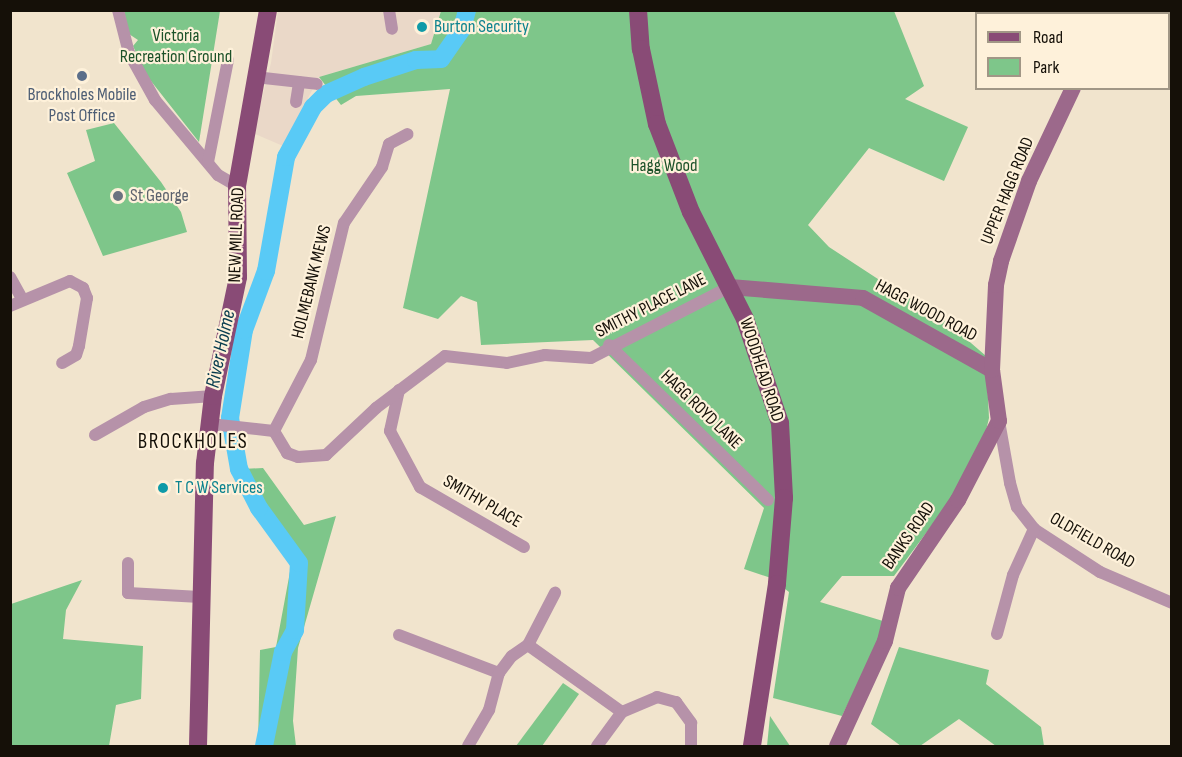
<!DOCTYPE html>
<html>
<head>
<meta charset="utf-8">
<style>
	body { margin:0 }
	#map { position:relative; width:1182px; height:757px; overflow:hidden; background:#f1e4cd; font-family:"Sofia Sans Condensed",sans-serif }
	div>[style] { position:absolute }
	.commercial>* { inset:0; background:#ead8c8 }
	.green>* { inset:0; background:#7ec68a }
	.river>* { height:18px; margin:-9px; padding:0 9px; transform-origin:9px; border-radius:9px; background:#59caf6 }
	.street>* { height:12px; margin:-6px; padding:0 6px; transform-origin:6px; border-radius:6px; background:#b692a9 }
	.secondary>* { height:16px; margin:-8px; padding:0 8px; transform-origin:8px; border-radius:8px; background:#9c698b }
	.primary>* { height:18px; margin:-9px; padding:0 9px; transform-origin:9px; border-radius:9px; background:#894b76 }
	.dots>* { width:16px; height:16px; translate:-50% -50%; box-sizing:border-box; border:3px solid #fef1da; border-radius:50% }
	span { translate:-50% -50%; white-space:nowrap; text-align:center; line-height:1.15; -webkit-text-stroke:4.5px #fef1da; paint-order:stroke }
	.culture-label { font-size:18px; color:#0d838f }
	.left { translate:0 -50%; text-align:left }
	.park-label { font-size:18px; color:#1c5229 }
	.service-label { font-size:18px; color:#4e5e75 }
	.street-label { font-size:18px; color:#151008 }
	.worship-label { font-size:18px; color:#5b616d }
	.water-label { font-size:20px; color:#083c4e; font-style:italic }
	.quarter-label { font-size:21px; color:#151008; letter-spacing:1.5px }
	.frame { position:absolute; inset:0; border:12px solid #151008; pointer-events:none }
	.legend { position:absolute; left:975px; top:12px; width:195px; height:78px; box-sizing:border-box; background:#fef1da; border:2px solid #a19786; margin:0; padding:8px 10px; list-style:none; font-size:18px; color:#151008 }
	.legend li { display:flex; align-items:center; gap:12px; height:30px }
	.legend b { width:30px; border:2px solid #a19786 }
</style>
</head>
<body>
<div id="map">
	<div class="commercial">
		<div style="clip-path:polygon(278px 11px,441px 11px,431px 44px,319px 77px,283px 146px,253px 133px,271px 63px)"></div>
	</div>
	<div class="green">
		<div style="clip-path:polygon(124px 11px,220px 11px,199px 142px,147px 76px,133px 46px,138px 40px,129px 34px)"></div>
		<div style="clip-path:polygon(441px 11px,894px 11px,924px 86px,905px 99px,968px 127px,944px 181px,869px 148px,808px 225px,829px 247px,907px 298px,919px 298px,986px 356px,989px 418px,982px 448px,953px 497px,894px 576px,842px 576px,820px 602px,883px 621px,879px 641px,842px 716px,773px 698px,789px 592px,771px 578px,744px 569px,764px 508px,593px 340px,481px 345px,477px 302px,461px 296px,438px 319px,403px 308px,450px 89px,356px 96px,341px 105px,319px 77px,431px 44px)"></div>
		<div style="clip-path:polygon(114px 123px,161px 182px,181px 212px,187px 232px,103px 256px,67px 173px,95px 161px,86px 130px)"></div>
		<div style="clip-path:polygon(263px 468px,304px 525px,336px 516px,298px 648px,293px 721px,296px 746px,258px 746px,260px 650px,276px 647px,292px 561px,242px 469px)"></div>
		<div style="clip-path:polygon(82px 580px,66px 610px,63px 639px,143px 646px,141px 699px,116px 705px,109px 746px,11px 746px,11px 604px)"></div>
		<div style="clip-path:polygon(899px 647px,989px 670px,986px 684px,1041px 727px,1044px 746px,996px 746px,959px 719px,920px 746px,901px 746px,871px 724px)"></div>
		<div style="clip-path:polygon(563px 683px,579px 694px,542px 746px,516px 746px)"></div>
		<div style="clip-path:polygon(770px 716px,790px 746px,767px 746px)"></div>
	</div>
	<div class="river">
		<div style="left:264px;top:746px;width:96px;rotate:-78.6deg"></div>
		<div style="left:283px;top:652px;width:25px;rotate:-61deg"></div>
		<div style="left:295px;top:630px;width:67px;rotate:-86.6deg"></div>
		<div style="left:299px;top:563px;width:68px;rotate:-126deg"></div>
		<div style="left:259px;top:508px;width:44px;rotate:-117.1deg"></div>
		<div style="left:239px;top:469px;width:52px;rotate:-100deg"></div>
		<div style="left:230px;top:418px;width:89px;rotate:-81deg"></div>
		<div style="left:244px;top:330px;width:63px;rotate:-69.6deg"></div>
		<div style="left:266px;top:271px;width:116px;rotate:-80deg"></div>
		<div style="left:286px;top:157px;width:57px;rotate:-61.6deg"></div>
		<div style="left:313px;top:107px;width:18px;rotate:-45deg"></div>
		<div style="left:326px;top:94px;width:42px;rotate:-24.1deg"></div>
		<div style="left:364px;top:77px;width:55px;rotate:-18.1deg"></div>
		<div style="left:416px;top:60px;width:25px;rotate:-2deg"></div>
		<div style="left:441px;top:59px;width:37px;rotate:-55deg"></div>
		<div style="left:462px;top:29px;width:20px;rotate:-75deg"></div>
	</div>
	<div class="street">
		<div style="left:118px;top:10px;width:44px;rotate:75.7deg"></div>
		<div style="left:129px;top:53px;width:54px;rotate:61deg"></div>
		<div style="left:155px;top:100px;width:98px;rotate:50deg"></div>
		<div style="left:218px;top:175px;width:22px;rotate:30deg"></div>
		<div style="left:389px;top:10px;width:19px;rotate:81deg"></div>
		<div style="left:255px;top:77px;width:62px;rotate:6.4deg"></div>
		<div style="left:296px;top:102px;width:20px;rotate:-81deg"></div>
		<div style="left:208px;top:162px;width:104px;rotate:-78.9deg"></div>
		<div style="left:10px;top:277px;width:26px;rotate:61deg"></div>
		<div style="left:10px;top:306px;width:65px;rotate:-22.6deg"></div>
		<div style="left:70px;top:281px;width:15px;rotate:28deg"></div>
		<div style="left:83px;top:288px;width:11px;rotate:68deg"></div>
		<div style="left:87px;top:298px;width:49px;rotate:99.5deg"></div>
		<div style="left:79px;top:346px;width:9px;rotate:108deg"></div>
		<div style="left:76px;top:355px;width:16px;rotate:150deg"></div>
		<div style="left:609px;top:345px;width:222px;rotate:44.3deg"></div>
		<div style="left:399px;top:390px;width:42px;rotate:102.4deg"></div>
		<div style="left:390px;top:431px;width:64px;rotate:61.8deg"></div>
		<div style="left:420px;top:487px;width:120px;rotate:30deg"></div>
		<div style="left:999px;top:421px;width:63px;rotate:79.9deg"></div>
		<div style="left:1010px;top:483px;width:25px;rotate:74deg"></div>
		<div style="left:1017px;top:507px;width:28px;rotate:52deg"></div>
		<div style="left:1034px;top:529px;width:79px;rotate:33.1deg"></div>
		<div style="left:1100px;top:572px;width:78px;rotate:23.3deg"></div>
		<div style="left:210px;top:424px;width:64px;rotate:6.2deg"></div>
		<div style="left:274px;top:431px;width:26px;rotate:59deg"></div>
		<div style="left:287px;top:453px;width:12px;rotate:20deg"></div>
		<div style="left:298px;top:457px;width:28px;rotate:-4deg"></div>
		<div style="left:326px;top:455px;width:69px;rotate:-43.2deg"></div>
		<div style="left:376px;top:408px;width:86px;rotate:-37deg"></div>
		<div style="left:445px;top:356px;width:62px;rotate:6.4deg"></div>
		<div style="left:507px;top:363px;width:39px;rotate:-12deg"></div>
		<div style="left:545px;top:355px;width:46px;rotate:3.7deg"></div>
		<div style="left:591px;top:358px;width:156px;rotate:-27.1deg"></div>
		<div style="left:274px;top:431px;width:80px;rotate:-62.5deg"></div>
		<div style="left:311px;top:360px;width:141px;rotate:-76.5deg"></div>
		<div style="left:344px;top:223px;width:68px;rotate:-55.8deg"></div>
		<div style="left:382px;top:167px;width:24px;rotate:-73deg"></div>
		<div style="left:389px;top:144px;width:21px;rotate:-28deg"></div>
		<div style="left:95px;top:435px;width:56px;rotate:-29.7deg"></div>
		<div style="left:144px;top:407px;width:28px;rotate:-17deg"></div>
		<div style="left:171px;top:399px;width:42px;rotate:-4.1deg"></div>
		<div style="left:128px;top:563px;width:30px;rotate:90deg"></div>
		<div style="left:128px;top:593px;width:72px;rotate:3.2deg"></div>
		<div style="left:997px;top:634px;width:61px;rotate:-74.8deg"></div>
		<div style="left:1013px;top:575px;width:51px;rotate:-65.5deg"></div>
		<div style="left:399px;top:635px;width:107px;rotate:20.8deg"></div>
		<div style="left:528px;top:645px;width:115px;rotate:35.5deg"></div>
		<div style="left:468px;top:746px;width:42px;rotate:-59.7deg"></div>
		<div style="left:489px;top:710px;width:38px;rotate:-75deg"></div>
		<div style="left:499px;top:673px;width:21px;rotate:-53deg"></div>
		<div style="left:512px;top:656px;width:19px;rotate:-35deg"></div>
		<div style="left:528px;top:645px;width:59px;rotate:-62.6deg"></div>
		<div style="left:597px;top:746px;width:42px;rotate:-53.7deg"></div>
		<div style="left:622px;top:712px;width:38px;rotate:-23deg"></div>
		<div style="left:657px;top:697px;width:20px;rotate:15deg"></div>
		<div style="left:676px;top:702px;width:26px;rotate:54deg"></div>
		<div style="left:691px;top:723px;width:23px;rotate:90deg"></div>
	</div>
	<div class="secondary">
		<div style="left:1070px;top:10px;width:4px;rotate:76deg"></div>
		<div style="left:730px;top:287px;width:133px;rotate:4.7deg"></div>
		<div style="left:863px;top:298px;width:148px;rotate:29.2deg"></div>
		<div style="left:837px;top:746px;width:115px;rotate:-65.4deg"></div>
		<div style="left:885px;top:641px;width:55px;rotate:-76.2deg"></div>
		<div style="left:898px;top:588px;width:107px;rotate:-55.7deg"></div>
		<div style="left:958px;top:500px;width:89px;rotate:-62.6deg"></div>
		<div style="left:999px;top:421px;width:51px;rotate:-97.8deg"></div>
		<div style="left:992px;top:370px;width:85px;rotate:-87.3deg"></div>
		<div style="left:996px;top:285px;width:25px;rotate:-78deg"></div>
		<div style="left:1001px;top:261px;width:85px;rotate:-70.7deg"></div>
		<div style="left:1029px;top:181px;width:103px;rotate:-64.7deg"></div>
	</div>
	<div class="primary">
		<div style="left:638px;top:10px;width:39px;rotate:86deg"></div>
		<div style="left:641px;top:49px;width:77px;rotate:78deg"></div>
		<div style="left:657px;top:124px;width:94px;rotate:68.9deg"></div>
		<div style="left:691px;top:212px;width:120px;rotate:63.2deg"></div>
		<div style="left:745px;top:319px;width:110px;rotate:71.4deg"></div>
		<div style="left:780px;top:423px;width:75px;rotate:86.9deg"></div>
		<div style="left:784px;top:498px;width:86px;rotate:94.7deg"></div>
		<div style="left:777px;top:584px;width:164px;rotate:98.8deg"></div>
		<div style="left:198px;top:746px;width:283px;rotate:-88.6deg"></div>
		<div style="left:205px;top:463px;width:67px;rotate:-83.2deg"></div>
		<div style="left:213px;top:396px;width:122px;rotate:-78.1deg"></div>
		<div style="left:238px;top:277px;width:91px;rotate:-90.6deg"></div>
		<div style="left:237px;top:186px;width:179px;rotate:-80deg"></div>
	</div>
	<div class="dots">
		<div style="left:422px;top:27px;background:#0f9aa8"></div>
		<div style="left:82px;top:76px;background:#5c6f8a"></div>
		<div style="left:118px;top:196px;background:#6b7280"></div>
		<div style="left:163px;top:488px;background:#0f9aa8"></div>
	</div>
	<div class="culture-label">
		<span class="left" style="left:434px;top:27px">Burton Security</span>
		<span class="left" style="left:175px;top:488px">T C W Services</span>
	</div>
	<div class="park-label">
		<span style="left:176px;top:47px">Victoria<br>Recreation Ground</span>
		<span style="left:664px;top:166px">Hagg Wood</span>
	</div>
	<div class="service-label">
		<span style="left:82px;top:106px">Brockholes Mobile<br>Post Office</span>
	</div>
	<div class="street-label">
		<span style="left:1008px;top:191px;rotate:-68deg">UPPER HAGG ROAD</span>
		<span style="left:237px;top:235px;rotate:-88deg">NEW MILL ROAD</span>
		<span style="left:312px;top:282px;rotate:-76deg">HOLMEBANK MEWS</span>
		<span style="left:651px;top:306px;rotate:-27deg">SMITHY PLACE LANE</span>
		<span style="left:926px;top:311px;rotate:28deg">HAGG WOOD ROAD</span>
		<span style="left:761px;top:370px;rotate:72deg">WOODHEAD ROAD</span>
		<span style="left:701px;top:410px;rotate:44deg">HAGG ROYD LANE</span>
		<span style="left:482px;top:502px;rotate:30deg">SMITHY PLACE</span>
		<span style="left:909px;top:536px;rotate:-55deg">BANKS ROAD</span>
		<span style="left:1092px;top:541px;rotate:30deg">OLDFIELD ROAD</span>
	</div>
	<div class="worship-label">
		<span class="left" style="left:130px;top:196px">St George</span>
	</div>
	<div class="water-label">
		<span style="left:221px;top:349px;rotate:-78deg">River Holme</span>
	</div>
	<div class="quarter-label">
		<span style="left:193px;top:442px">BROCKHOLES</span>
	</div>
	<div class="frame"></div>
	<ul class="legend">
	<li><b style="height:8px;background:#894b76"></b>Road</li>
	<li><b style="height:16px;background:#7ec68a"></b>Park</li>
	</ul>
</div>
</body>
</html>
